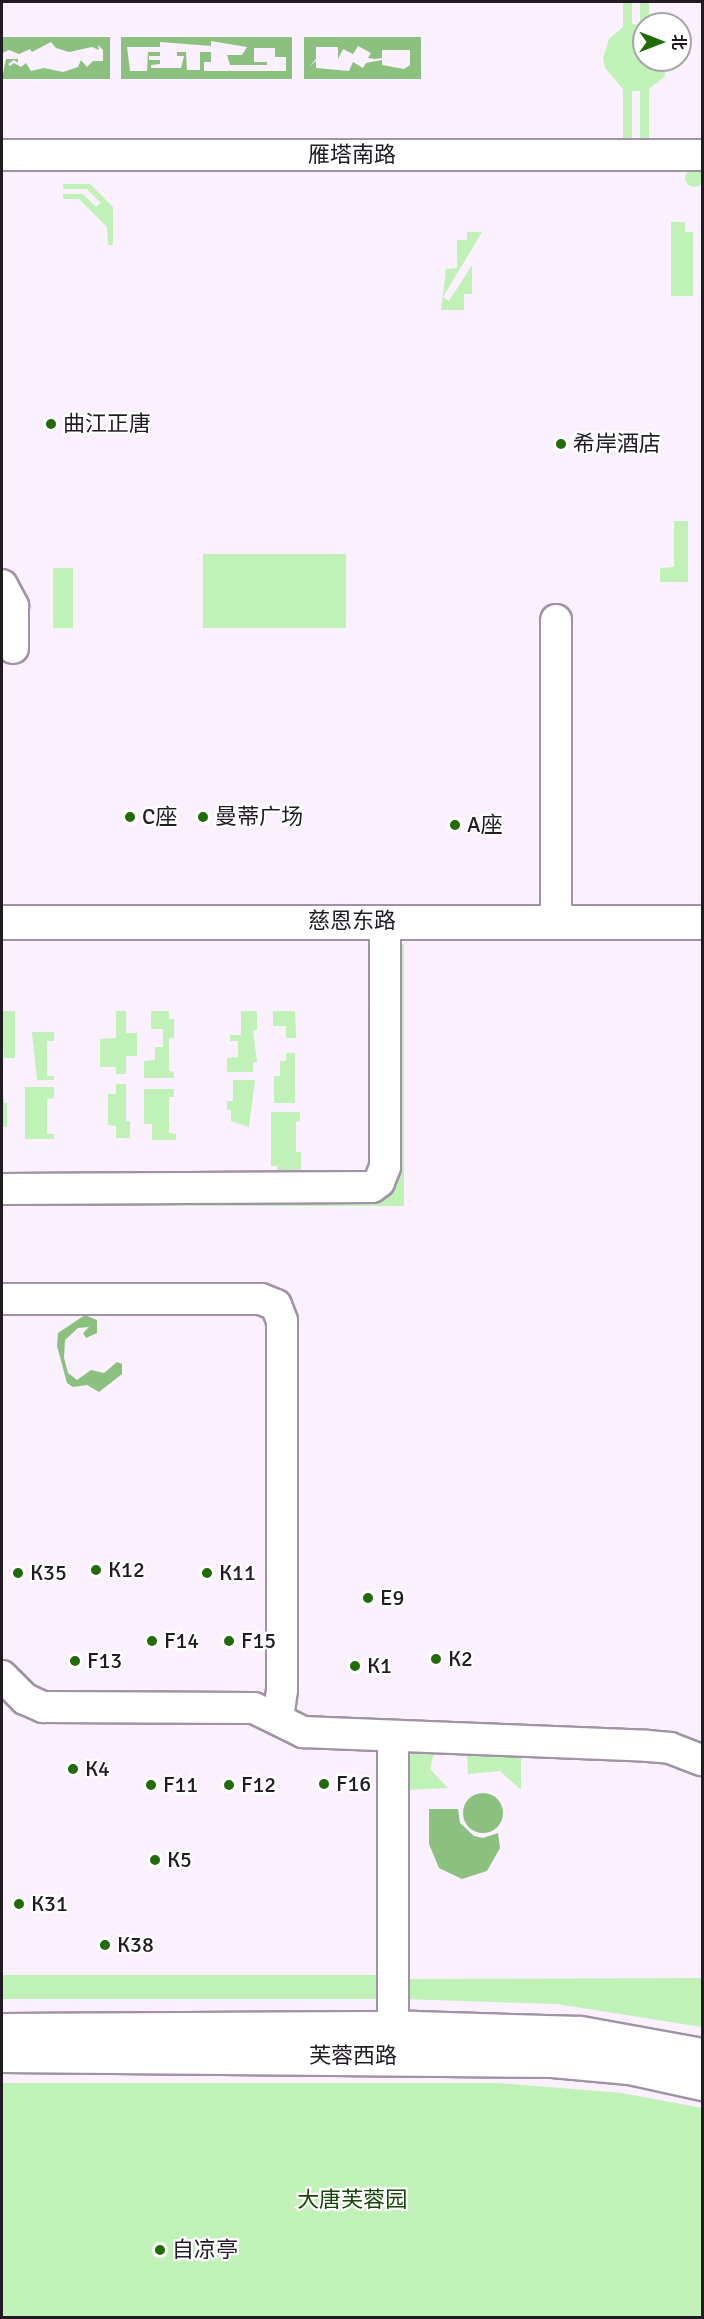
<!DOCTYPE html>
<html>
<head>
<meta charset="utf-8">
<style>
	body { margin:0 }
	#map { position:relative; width:704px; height:2319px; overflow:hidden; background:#faf0fe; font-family:Signika,"Noto Sans SC",sans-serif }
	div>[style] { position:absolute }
	.green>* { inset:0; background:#c0f1b6; transform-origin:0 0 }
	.round { border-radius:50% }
	.water>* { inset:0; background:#8bc07f }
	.roads { filter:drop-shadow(2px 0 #a292a8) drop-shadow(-2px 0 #a292a8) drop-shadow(0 2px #a292a8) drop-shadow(0 -2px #a292a8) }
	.street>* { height:30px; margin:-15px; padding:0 15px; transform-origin:15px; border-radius:15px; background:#fff }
	.secondary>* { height:33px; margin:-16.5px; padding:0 16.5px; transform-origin:16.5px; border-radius:16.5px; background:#fff }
	.dots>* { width:16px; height:16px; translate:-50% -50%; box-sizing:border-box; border:3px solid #fff; border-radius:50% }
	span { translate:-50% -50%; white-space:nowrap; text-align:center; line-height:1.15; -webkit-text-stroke:4.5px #fff; paint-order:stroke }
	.street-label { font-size:22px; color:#211b24 }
	.poi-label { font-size:22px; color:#211b24 }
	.left { translate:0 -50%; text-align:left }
	.park-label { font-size:22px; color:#154806 }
	.frame { position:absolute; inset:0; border:3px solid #211b24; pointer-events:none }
	.north { position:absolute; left:632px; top:12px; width:60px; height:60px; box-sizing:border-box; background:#fff; border:2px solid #a6a4a7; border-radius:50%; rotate:90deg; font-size:16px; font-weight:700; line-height:24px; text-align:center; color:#211b24 }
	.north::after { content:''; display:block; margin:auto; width:21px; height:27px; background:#216b08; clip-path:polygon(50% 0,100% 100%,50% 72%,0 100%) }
</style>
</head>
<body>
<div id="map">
	<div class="green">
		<div style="clip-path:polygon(623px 2px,632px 2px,632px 24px,640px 25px,640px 2px,649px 2px,649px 24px,644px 24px,644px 60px,669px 60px,664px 77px,649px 89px,649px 139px,640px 139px,640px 91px,632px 91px,632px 139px,623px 139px,623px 89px,605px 68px,603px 58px,609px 39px,623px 27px)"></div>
		<div class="round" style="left:685px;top:169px;width:18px;height:18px"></div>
		<div style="clip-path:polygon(63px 184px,90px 184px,113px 207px,113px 245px,108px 245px,107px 227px,79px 199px,63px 199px,63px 194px,83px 194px,96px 207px,101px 203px,87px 189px,63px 189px)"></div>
		<div style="clip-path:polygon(671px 222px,685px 222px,685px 232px,693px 232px,693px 296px,671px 296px)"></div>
		<div style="clip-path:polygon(467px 232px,482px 232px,443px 297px,449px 301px,472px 265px,472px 294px,464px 294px,464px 310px,441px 310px,446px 269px,457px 268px,457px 240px,467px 240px)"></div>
		<div style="clip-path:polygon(674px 521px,688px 521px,688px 582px,660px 582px,660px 568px,674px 567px)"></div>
		<div style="left:203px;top:554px;width:143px;height:74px"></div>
		<div style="left:53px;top:568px;width:20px;height:60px"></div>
		<div style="clip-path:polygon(396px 944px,404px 944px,404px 1206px,2px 1206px,2px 1199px,376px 1197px)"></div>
		<div style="clip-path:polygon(2px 1011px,15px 1011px,15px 1058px,4px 1058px,4px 1068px)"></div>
		<div style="clip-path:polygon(116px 1011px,126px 1011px,126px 1033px,137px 1033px,137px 1056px,126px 1056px,126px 1074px,116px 1074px,116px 1067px,100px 1067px,100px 1039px,116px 1038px)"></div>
		<div style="clip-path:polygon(151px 1011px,169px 1011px,169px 1019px,174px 1019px,174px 1038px,169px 1038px,169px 1071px,174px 1072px,174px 1078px,144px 1078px,144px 1061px,155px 1060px,155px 1047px,163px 1047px,163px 1029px,151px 1029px)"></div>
		<div style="clip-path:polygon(241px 1011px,257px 1011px,257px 1030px,253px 1030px,257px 1062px,253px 1062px,253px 1072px,227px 1072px,227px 1058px,238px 1057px,238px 1041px,230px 1041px,230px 1035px,241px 1035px)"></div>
		<div style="clip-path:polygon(273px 1011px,295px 1011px,296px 1038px,286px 1038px,286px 1026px,273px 1026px)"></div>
		<div style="clip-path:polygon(32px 1032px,54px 1032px,54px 1041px,47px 1041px,47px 1076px,54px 1076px,54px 1080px,37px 1080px)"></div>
		<div style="clip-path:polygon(286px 1053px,295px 1053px,295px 1103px,274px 1103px,274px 1076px,280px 1076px,280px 1061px,286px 1061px)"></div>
		<div style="clip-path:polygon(2px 1077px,4px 1103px,7px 1103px,7px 1127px,2px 1127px)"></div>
		<div style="clip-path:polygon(233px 1080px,255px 1080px,249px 1127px,231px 1121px,231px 1110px,227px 1110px,227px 1101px,233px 1101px)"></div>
		<div style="clip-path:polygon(116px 1084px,126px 1084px,126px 1121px,130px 1121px,130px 1138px,116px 1138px,116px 1126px,108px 1125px,108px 1094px,116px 1094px)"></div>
		<div style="clip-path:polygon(25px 1087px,54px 1087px,54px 1098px,47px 1099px,47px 1134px,54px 1134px,54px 1139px,25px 1139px)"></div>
		<div style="clip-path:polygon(144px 1089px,174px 1089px,174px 1097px,169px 1097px,169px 1133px,176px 1134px,176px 1140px,152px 1140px,152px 1124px,144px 1124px)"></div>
		<div style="clip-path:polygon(271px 1112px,300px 1112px,300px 1121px,296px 1122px,296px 1152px,301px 1152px,301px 1175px,277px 1175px,277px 1166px,271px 1166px)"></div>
		<div style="clip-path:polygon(413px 1752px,434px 1752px,430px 1769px,448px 1788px,407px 1790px,407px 1759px)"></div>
		<div style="clip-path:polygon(467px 1754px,521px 1756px,521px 1790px,500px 1771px,468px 1774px)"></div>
		<div style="left:2px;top:1975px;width:380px;height:24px"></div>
		<div style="clip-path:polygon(702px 1978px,702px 2027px,557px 2004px,403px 1999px,403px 1979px)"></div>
		<div style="clip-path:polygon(2px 2083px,498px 2083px,622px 2093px,702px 2108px,702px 2317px,2px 2317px)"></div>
	</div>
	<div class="water">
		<div style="clip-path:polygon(2px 37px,110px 37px,110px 79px,2px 79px,6px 59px,18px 59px,18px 63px,14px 60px,8px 64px,10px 66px,14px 63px,21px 67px,26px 63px,31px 71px,44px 68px,63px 72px,78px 67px,81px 60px,87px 67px,93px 61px,103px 61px,103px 50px,98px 45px,99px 50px,92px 47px,69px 52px,56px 48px,51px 42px,32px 52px,30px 49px,19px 54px,9px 50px,2px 53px)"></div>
		<div style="clip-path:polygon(evenodd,121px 37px,292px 37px,292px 79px,121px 79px,121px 37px,211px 41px,247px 47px,242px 55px,227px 55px,230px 65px,267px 65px,267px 62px,254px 62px,254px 48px,275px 48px,275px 57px,286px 57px,286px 71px,204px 71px,204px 62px,211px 62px,211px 52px,200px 52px,200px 70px,187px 70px,186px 52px,177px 52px,177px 56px,184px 56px,181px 68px,151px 68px,151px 65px,160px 64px,160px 60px,149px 60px,149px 56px,160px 56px,160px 52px,148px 52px,147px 71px,130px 71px,127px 47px,160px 47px,160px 42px,211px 46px,211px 41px)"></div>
		<div style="clip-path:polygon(evenodd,304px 37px,421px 37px,421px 79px,304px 79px,304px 37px,358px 46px,371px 53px,368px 58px,375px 59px,382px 58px,382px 50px,410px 50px,410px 65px,404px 69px,382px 65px,382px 60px,366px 63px,363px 68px,353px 62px,349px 71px,316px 68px,316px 61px,310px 66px,316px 59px,316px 47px,338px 47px,338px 59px,343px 49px,353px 54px,358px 46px)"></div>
		<div style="clip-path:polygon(85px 1315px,97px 1320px,97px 1333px,86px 1338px,83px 1333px,89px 1327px,78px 1328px,65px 1340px,64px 1358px,68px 1373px,77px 1380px,91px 1370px,104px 1373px,117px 1362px,122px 1364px,122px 1374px,99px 1392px,87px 1385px,73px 1387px,67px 1383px,57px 1346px,58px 1333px)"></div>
		<div class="round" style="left:463px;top:1793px;width:40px;height:40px"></div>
		<div style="clip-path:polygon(429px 1809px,458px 1809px,460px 1823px,474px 1836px,483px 1838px,498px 1833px,500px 1848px,487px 1871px,462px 1879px,439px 1868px,429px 1844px)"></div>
	</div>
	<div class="roads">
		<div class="street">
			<div style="left:2px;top:155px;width:700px"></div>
			<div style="left:2px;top:585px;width:24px;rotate:62deg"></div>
			<div style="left:13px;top:606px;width:42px;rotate:90deg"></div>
			<div style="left:556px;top:620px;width:302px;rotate:90deg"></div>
			<div style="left:385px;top:921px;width:79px;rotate:90deg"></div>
			<div style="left:2px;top:1189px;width:370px;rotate:-0.3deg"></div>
			<div style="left:372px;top:1187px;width:9px;rotate:-36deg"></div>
			<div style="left:379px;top:1182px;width:16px;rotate:-68deg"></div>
			<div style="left:385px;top:1167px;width:163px;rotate:-90deg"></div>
			<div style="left:2px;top:1299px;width:259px"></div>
			<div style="left:261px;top:1299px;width:16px;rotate:22deg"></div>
			<div style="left:276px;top:1305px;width:17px;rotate:69deg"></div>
			<div style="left:282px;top:1321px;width:369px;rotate:90deg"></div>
			<div style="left:282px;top:1690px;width:29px;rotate:98deg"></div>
			<div style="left:2px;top:1676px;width:33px;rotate:45deg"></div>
			<div style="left:25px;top:1699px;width:20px;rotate:24deg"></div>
			<div style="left:43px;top:1707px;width:211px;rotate:0.3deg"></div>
			<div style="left:254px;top:1708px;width:55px;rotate:26.1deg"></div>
			<div style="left:303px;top:1732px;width:345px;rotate:2.3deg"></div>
			<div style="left:648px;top:1746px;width:22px;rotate:5deg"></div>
			<div style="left:670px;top:1748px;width:34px;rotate:21deg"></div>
			<div style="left:393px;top:1736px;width:292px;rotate:90deg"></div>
		</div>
		<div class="secondary">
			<div style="left:2px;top:922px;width:700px"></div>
			<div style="left:2px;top:2030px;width:412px;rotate:-0.3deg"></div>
			<div style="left:414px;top:2028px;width:166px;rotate:1.7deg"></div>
			<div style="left:580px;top:2033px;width:124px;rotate:10.2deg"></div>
			<div style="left:2px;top:2055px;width:550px;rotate:0.52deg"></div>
			<div style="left:552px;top:2060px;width:77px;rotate:5.2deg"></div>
			<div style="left:629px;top:2067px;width:75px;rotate:12.4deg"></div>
		</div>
	</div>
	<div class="dots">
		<div style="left:51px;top:424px;background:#216b08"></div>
		<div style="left:561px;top:444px;background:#216b08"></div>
		<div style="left:130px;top:817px;background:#216b08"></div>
		<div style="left:203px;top:817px;background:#216b08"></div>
		<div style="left:455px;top:825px;background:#216b08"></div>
		<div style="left:96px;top:1570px;background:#216b08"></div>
		<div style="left:18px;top:1573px;background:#216b08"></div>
		<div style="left:207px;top:1573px;background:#216b08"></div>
		<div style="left:368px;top:1598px;background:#216b08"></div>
		<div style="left:152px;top:1641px;background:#216b08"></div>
		<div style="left:229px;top:1641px;background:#216b08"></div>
		<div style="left:436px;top:1659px;background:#216b08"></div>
		<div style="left:75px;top:1661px;background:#216b08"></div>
		<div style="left:355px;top:1666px;background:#216b08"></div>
		<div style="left:73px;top:1769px;background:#216b08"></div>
		<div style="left:324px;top:1784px;background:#216b08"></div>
		<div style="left:151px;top:1785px;background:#216b08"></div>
		<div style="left:229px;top:1785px;background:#216b08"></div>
		<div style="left:155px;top:1860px;background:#216b08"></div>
		<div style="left:19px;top:1904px;background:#216b08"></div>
		<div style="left:105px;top:1945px;background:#216b08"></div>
		<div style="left:160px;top:2250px;background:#216b08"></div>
	</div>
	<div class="street-label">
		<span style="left:352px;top:155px">雁塔南路</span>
		<span style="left:352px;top:921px">慈恩东路</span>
		<span style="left:353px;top:2056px">芙蓉西路</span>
	</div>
	<div class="poi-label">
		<span class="left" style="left:63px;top:424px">曲江正唐</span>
		<span class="left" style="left:573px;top:444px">希岸酒店</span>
		<span class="left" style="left:142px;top:817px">C座</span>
		<span class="left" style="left:215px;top:817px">曼蒂广场</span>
		<span class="left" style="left:467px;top:825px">A座</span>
		<span class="left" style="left:108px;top:1570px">K12</span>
		<span class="left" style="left:30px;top:1573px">K35</span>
		<span class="left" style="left:219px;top:1573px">K11</span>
		<span class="left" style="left:380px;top:1598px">E9</span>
		<span class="left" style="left:164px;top:1641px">F14</span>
		<span class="left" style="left:241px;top:1641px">F15</span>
		<span class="left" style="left:448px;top:1659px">K2</span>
		<span class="left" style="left:87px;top:1661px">F13</span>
		<span class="left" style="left:367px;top:1666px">K1</span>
		<span class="left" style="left:85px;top:1769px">K4</span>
		<span class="left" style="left:336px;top:1784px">F16</span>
		<span class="left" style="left:163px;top:1785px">F11</span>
		<span class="left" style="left:241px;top:1785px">F12</span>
		<span class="left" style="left:167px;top:1860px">K5</span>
		<span class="left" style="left:31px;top:1904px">K31</span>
		<span class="left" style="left:117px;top:1945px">K38</span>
		<span class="left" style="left:172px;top:2250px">自凉亭</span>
	</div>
	<div class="park-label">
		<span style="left:352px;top:2200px">大唐芙蓉园</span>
	</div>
	<div class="frame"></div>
	<div class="north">北</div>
</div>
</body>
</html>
